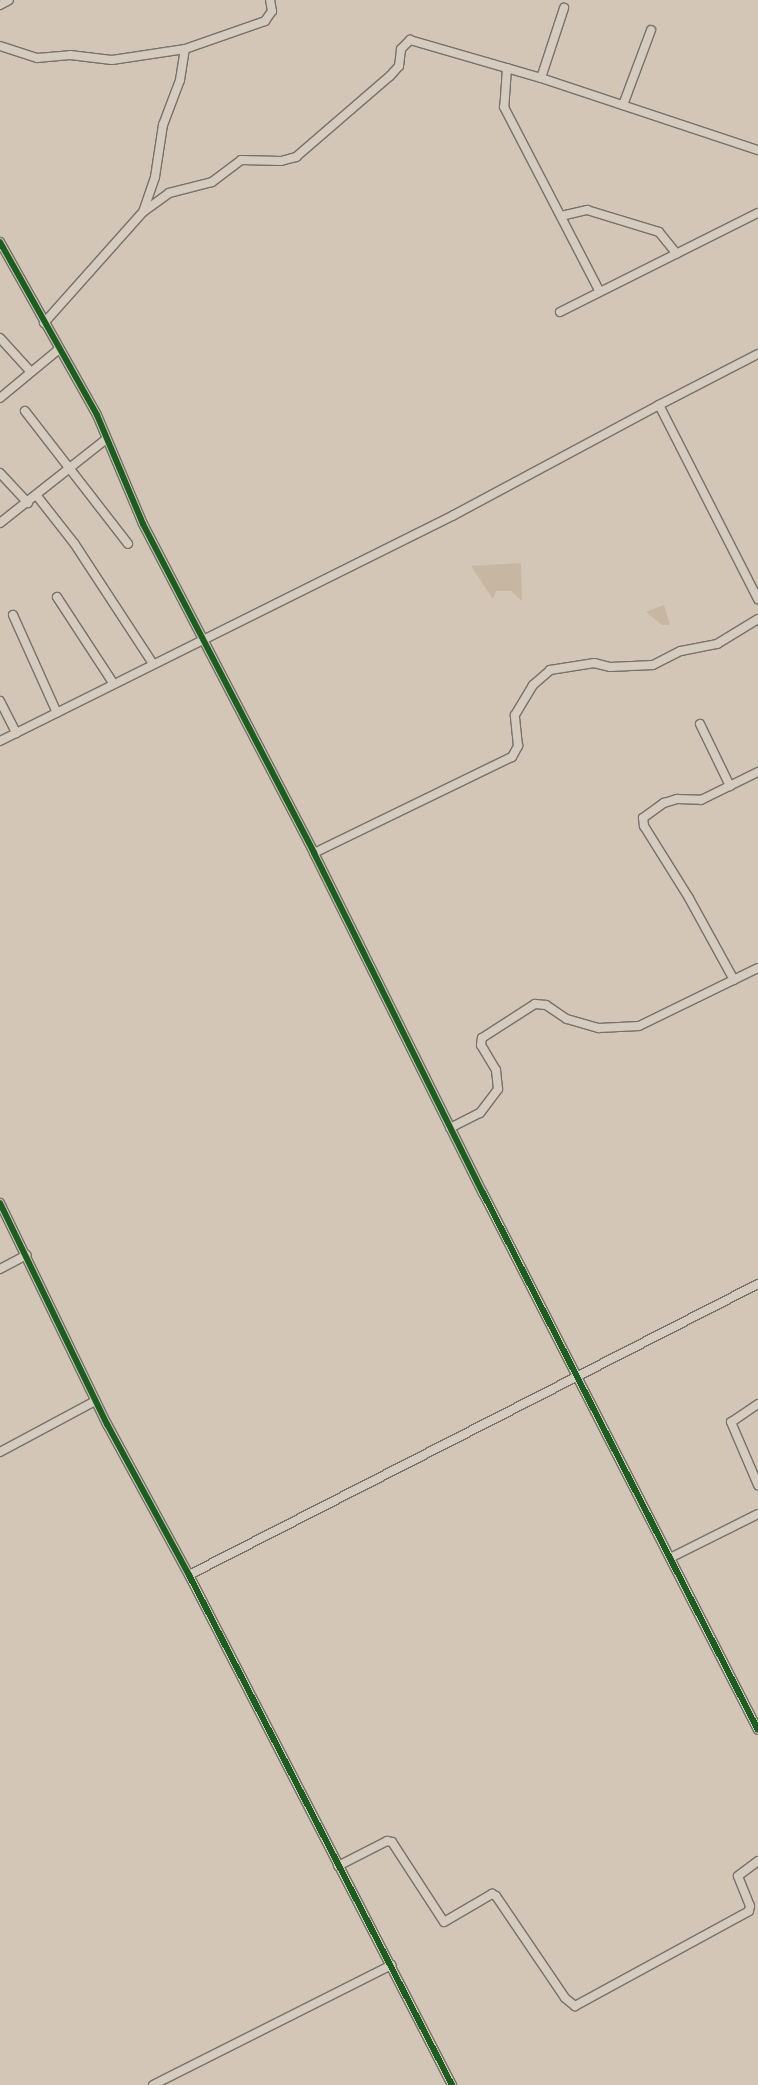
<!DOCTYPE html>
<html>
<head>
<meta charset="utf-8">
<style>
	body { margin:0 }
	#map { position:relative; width:758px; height:2085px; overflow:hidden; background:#d3c6b6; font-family:Mali,sans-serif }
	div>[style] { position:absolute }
	.green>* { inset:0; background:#c7b7a2 }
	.roads { filter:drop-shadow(1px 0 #77716a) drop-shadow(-1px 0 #77716a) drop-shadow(0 1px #77716a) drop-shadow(0 -1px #77716a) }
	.minor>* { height:8px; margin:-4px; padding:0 4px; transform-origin:4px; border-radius:4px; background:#d5cbbf }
	.cycleway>* { height:6px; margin:-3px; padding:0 3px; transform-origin:3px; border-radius:3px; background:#1b5e20 }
	span { translate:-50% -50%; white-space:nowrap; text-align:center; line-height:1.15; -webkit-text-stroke:4px #e7cdaf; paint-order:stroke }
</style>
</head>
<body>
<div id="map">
	<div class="green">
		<div style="clip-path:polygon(521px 563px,522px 601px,511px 591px,496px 591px,493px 599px,471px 566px)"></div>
		<div style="clip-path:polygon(664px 605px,670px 625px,662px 625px,646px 612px)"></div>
	</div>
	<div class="roads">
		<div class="minor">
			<div style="left:0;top:5px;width:10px;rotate:-29deg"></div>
			<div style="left:0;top:46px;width:39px;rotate:18deg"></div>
			<div style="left:37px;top:58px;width:33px;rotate:-5deg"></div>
			<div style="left:70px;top:55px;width:42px;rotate:6.8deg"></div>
			<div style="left:112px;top:60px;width:74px;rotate:-8.6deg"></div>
			<div style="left:507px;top:68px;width:39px;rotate:94deg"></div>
			<div style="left:504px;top:107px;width:206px;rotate:62.6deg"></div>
			<div style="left:541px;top:78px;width:74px;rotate:-71.8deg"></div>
			<div style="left:623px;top:105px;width:80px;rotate:-69.5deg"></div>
			<div style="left:143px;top:212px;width:32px;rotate:-36deg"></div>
			<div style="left:169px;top:193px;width:44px;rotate:-14.3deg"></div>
			<div style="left:212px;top:182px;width:36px;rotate:-37deg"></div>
			<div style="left:241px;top:160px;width:40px;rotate:1.4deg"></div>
			<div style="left:281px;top:161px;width:16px;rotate:-15deg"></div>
			<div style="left:296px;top:157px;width:124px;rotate:-40.8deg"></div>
			<div style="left:390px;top:76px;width:13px;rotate:-48deg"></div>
			<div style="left:399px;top:66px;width:17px;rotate:-83deg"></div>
			<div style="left:401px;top:49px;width:13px;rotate:-45deg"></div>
			<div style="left:410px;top:40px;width:136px;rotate:16.2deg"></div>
			<div style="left:541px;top:78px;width:229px;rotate:18.4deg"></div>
			<div style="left:561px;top:216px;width:27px;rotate:-13deg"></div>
			<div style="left:587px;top:210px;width:75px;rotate:17deg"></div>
			<div style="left:659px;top:232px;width:28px;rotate:51deg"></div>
			<div style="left:0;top:242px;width:198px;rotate:60.7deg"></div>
			<div style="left:97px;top:415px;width:118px;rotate:67.1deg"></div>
			<div style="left:143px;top:524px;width:371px;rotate:62.5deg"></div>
			<div style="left:314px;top:853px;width:380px;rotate:63.6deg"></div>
			<div style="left:483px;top:1193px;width:603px;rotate:62.88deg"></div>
			<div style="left:560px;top:312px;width:221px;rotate:-26.6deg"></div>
			<div style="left:44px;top:323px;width:149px;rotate:-48.3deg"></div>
			<div style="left:143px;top:212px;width:37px;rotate:-71deg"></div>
			<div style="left:155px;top:177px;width:53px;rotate:-81.3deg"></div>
			<div style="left:163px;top:125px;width:48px;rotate:-69.3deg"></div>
			<div style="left:180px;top:80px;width:31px;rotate:-81deg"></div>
			<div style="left:185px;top:49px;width:85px;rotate:-19.3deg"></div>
			<div style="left:265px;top:21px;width:12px;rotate:-55deg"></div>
			<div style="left:272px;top:11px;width:11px;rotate:-100deg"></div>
			<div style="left:0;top:338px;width:45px;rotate:47.7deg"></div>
			<div style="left:0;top:398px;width:75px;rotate:-39.6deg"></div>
			<div style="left:659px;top:405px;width:111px;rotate:-27.3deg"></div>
			<div style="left:25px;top:411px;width:168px;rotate:52.2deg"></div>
			<div style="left:0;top:473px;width:41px;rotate:47deg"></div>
			<div style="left:37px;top:496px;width:60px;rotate:51.8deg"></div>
			<div style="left:74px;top:543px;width:142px;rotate:56.8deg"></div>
			<div style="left:0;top:523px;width:134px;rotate:-38.3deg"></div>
			<div style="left:57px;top:597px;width:103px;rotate:56.9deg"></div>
			<div style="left:13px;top:615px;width:107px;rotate:65.8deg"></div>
			<div style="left:0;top:701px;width:36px;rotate:63deg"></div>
			<div style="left:700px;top:724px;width:69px;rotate:64.2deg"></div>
			<div style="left:0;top:741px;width:507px;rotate:-26.46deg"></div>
			<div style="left:454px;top:515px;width:233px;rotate:-28.2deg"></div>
			<div style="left:659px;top:405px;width:218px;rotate:63deg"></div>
			<div style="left:314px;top:853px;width:220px;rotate:-25.9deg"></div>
			<div style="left:512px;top:757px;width:13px;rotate:-61deg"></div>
			<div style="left:518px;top:746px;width:31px;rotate:-96deg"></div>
			<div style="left:515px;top:715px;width:35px;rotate:-59deg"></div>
			<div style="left:533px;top:685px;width:23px;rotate:-41deg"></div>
			<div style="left:550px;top:670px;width:45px;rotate:-9deg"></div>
			<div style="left:594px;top:663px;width:16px;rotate:14deg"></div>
			<div style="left:610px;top:667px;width:43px;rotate:-2.7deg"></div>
			<div style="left:653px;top:665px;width:31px;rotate:-27deg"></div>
			<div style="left:681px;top:651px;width:37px;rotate:-11deg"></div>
			<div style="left:717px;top:644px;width:48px;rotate:-31.4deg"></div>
			<div style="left:734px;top:980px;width:94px;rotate:-118.8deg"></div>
			<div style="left:689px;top:898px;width:85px;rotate:-122deg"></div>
			<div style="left:644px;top:826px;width:8px;rotate:-97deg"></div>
			<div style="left:643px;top:818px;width:26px;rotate:-36deg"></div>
			<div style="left:664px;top:803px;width:14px;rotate:-17deg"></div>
			<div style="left:677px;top:799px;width:24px;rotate:2deg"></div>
			<div style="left:701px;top:800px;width:64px;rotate:-26.2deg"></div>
			<div style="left:450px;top:1128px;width:34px;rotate:-27deg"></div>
			<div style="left:480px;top:1113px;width:30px;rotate:-53deg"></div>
			<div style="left:498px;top:1089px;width:19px;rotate:-96deg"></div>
			<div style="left:496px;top:1070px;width:29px;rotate:-121deg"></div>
			<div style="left:481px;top:1045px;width:7px;rotate:-82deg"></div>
			<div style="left:482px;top:1038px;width:63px;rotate:-32.7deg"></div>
			<div style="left:535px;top:1004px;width:11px;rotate:5deg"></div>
			<div style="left:546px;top:1005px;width:25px;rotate:34deg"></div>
			<div style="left:567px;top:1019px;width:33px;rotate:16deg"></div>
			<div style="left:599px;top:1028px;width:40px;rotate:-2.9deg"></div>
			<div style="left:639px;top:1026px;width:132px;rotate:-26deg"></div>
			<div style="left:0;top:1203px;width:246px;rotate:64.2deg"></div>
			<div style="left:107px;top:1424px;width:172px;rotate:61.5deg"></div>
			<div style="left:189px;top:1575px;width:574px;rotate:62.72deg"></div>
			<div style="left:0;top:1269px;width:30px;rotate:-28deg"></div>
			<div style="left:758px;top:1404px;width:32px;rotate:146deg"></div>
			<div style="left:731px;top:1422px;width:69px;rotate:66.8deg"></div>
			<div style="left:0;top:1452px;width:108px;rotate:-28.2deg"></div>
			<div style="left:670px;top:1558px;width:98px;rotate:-26.6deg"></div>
			<div style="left:189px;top:1575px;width:639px;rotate:-27.09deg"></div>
			<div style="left:338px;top:1866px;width:55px;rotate:-27deg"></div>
			<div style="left:387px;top:1841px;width:5px;rotate:11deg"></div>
			<div style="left:392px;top:1842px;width:95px;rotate:57deg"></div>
			<div style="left:444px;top:1922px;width:56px;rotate:-30.3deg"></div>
			<div style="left:492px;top:1894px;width:4px;rotate:27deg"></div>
			<div style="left:496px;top:1896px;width:123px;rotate:55.9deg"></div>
			<div style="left:565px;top:1998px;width:13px;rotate:39deg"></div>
			<div style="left:575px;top:2006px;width:198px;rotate:-28.6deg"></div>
			<div style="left:749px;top:1911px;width:5px;rotate:-79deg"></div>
			<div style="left:750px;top:1906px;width:32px;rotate:-112deg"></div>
			<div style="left:738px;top:1876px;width:25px;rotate:-37deg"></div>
			<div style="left:153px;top:2085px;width:267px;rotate:-26.7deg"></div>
		</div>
	</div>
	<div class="cycleway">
		<div style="left:0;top:242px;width:198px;rotate:60.7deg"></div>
		<div style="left:97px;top:415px;width:118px;rotate:67.1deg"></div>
		<div style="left:143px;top:524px;width:371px;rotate:62.5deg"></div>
		<div style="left:314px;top:853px;width:380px;rotate:63.6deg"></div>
		<div style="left:483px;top:1193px;width:603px;rotate:62.88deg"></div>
		<div style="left:0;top:1203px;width:246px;rotate:64.2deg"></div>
		<div style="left:107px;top:1424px;width:172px;rotate:61.5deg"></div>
		<div style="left:189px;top:1575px;width:574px;rotate:62.72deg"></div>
	</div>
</div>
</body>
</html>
